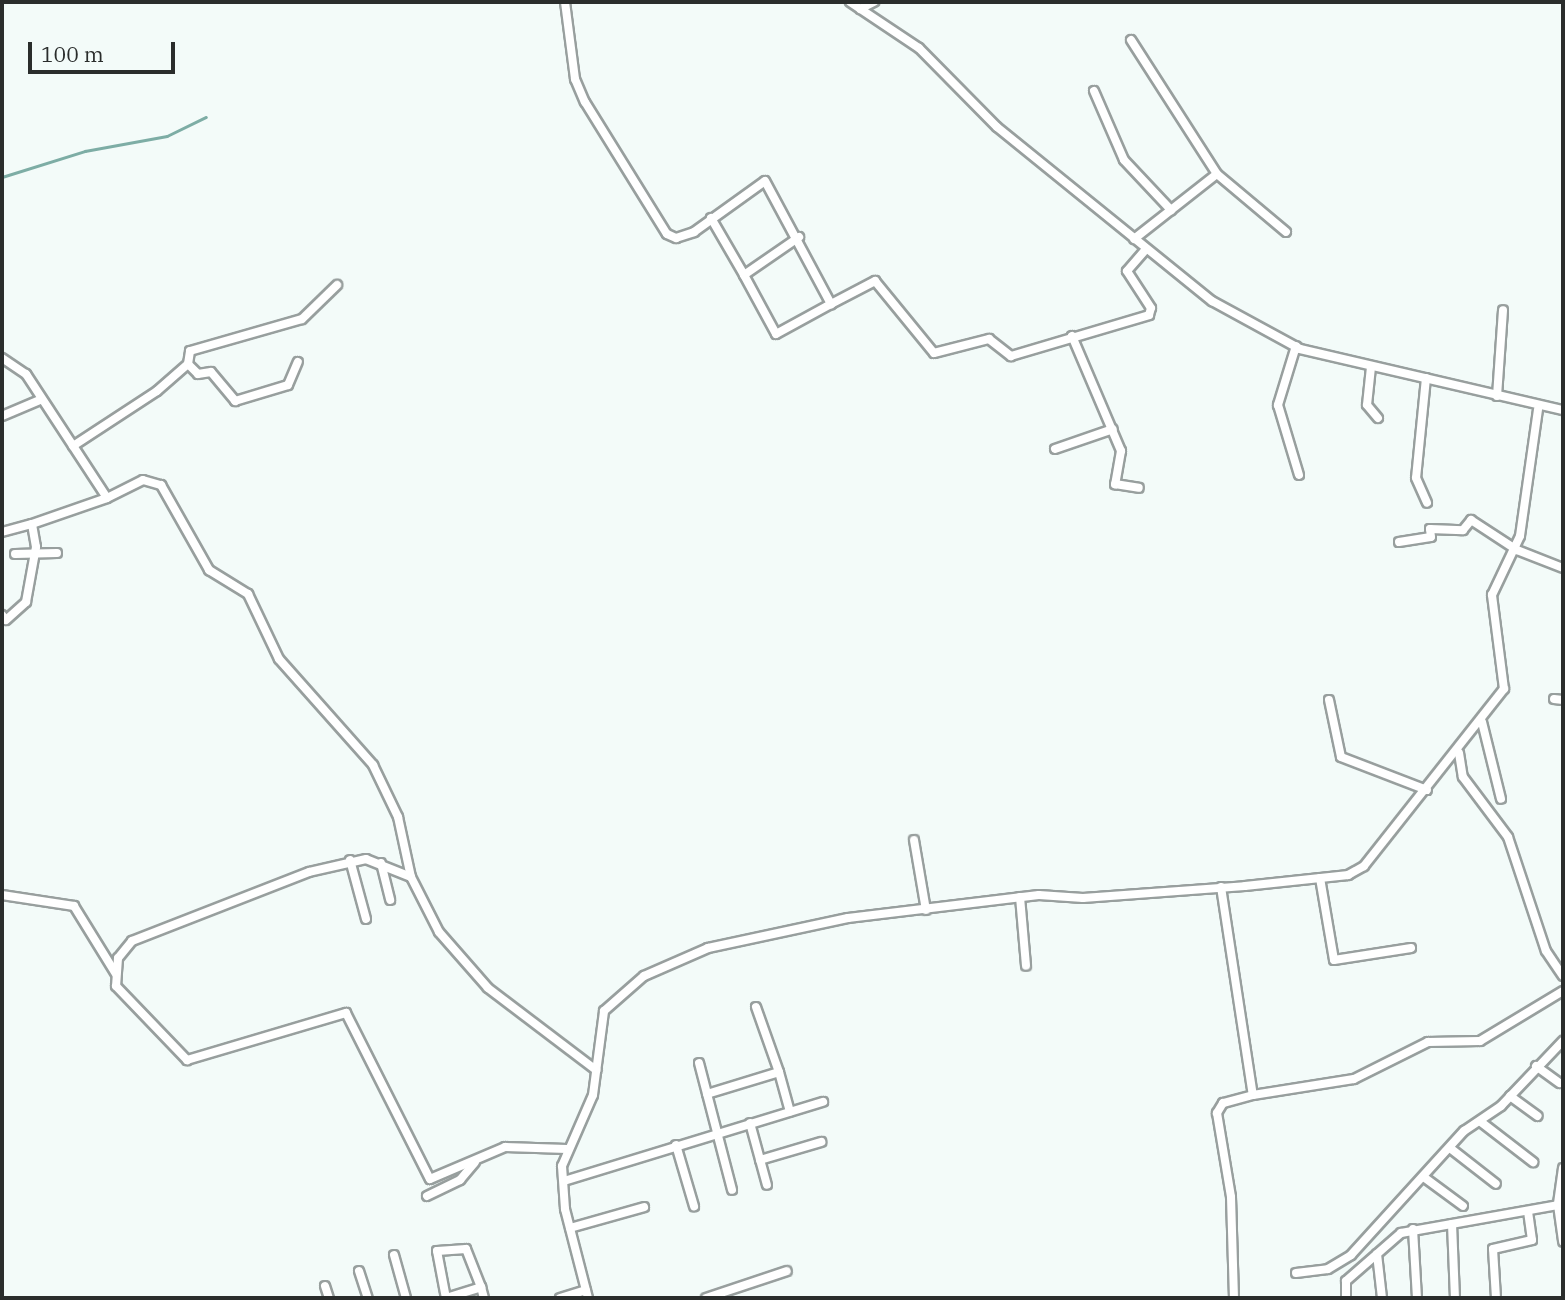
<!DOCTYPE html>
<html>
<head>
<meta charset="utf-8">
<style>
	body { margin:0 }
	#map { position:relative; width:1565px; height:1300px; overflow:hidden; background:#f3fbf9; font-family:"IBM Plex Serif",serif }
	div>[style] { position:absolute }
	.stream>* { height:2.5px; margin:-1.25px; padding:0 1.25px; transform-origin:1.25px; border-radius:1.25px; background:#7dada5 }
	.roads { filter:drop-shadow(2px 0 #989f9e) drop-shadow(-2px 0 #989f9e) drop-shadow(0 2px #989f9e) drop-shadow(0 -2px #989f9e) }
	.street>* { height:8px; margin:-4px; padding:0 4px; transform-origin:4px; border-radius:4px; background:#fff }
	span { translate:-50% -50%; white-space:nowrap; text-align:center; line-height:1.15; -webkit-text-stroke:6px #f3fbf9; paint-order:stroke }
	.frame { position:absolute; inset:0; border:4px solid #2a2d2c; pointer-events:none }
	.scale { position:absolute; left:28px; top:42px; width:147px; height:32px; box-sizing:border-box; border:4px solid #2a2d2c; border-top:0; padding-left:9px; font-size:21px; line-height:24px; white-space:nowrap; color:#2a2d2c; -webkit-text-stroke:5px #f3fbf9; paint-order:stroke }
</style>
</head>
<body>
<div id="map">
	<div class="stream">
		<div style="left:2px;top:177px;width:87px;rotate:-17.4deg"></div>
		<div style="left:85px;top:151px;width:83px;rotate:-10.4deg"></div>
		<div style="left:167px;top:136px;width:43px;rotate:-26deg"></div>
	</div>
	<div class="roads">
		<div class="street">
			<div style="left:565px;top:2px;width:78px;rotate:82.6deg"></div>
			<div style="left:575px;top:79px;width:25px;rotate:67deg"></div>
			<div style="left:585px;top:102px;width:155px;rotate:58.2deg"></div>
			<div style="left:667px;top:234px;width:10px;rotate:24deg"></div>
			<div style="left:676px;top:238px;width:19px;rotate:-18deg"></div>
			<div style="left:694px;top:232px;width:87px;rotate:-35.7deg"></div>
			<div style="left:765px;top:181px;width:140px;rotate:61.8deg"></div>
			<div style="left:831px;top:304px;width:50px;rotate:-27.6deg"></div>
			<div style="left:875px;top:281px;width:93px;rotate:50.7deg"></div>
			<div style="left:934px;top:353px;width:57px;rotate:-14.3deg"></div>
			<div style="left:989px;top:339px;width:28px;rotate:38deg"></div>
			<div style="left:1011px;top:356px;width:144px;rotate:-16.5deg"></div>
			<div style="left:1149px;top:315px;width:7px;rotate:-74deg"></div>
			<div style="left:1151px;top:308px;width:44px;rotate:-123deg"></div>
			<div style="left:1127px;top:271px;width:29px;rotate:-49deg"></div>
			<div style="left:850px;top:2px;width:83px;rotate:33.7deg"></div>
			<div style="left:919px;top:48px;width:111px;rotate:45.4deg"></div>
			<div style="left:997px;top:127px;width:277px;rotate:39deg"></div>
			<div style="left:1212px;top:301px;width:100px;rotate:28.6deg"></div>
			<div style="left:1300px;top:349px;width:270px;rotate:13.1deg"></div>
			<div style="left:860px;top:9px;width:16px;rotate:-27deg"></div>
			<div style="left:1131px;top:40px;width:159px;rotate:57.3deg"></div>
			<div style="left:1217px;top:174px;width:90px;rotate:40deg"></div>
			<div style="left:1094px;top:91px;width:75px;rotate:66.5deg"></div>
			<div style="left:1124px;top:160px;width:69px;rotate:46.8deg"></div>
			<div style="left:711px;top:218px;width:66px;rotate:59.9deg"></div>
			<div style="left:744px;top:275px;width:67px;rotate:-34.6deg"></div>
			<div style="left:1134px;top:239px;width:105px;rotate:-38.1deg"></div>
			<div style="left:744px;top:275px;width:67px;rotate:61.5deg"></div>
			<div style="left:776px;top:334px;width:63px;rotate:-28.6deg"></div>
			<div style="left:1072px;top:336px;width:125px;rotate:66.9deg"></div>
			<div style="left:1121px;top:451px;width:34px;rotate:100deg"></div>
			<div style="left:1115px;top:484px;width:24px;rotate:9deg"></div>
			<div style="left:1296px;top:346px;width:62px;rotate:107deg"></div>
			<div style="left:1278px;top:405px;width:73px;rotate:73.3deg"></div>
			<div style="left:2px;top:358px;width:29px;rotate:34deg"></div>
			<div style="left:26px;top:374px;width:148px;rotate:56.8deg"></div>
			<div style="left:107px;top:498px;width:40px;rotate:-26.6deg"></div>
			<div style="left:143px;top:480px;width:19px;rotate:16deg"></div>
			<div style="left:161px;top:485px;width:98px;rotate:60.5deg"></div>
			<div style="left:209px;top:570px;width:46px;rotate:31.6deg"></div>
			<div style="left:248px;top:594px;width:72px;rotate:64.5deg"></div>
			<div style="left:279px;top:659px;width:142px;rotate:48.4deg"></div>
			<div style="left:373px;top:765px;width:58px;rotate:64.3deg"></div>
			<div style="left:398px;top:817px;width:61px;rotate:77.8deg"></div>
			<div style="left:411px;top:877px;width:62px;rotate:63deg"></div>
			<div style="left:439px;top:932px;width:74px;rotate:48.8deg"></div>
			<div style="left:488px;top:988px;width:136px;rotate:37.2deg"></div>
			<div style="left:188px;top:364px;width:14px;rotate:45deg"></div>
			<div style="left:198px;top:374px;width:13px;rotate:-9deg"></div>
			<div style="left:211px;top:372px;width:38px;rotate:50deg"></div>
			<div style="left:235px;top:401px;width:55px;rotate:-16.8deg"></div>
			<div style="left:288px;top:385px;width:25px;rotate:-67deg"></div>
			<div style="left:1371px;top:367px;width:38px;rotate:96deg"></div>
			<div style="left:1367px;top:405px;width:17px;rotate:50deg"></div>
			<div style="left:1426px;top:378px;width:100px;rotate:95.7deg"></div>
			<div style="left:1416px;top:478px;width:27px;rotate:66deg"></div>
			<div style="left:1497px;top:396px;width:86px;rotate:-86deg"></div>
			<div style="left:2px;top:416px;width:43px;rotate:-23deg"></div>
			<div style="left:73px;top:446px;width:100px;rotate:-33.2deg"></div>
			<div style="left:157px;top:391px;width:41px;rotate:-41.1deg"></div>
			<div style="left:188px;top:364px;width:13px;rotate:-81deg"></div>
			<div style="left:190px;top:351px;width:116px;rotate:-15.9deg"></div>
			<div style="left:302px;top:319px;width:49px;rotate:-44.2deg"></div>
			<div style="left:1055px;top:449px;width:61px;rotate:-19deg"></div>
			<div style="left:2px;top:532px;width:31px;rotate:-15deg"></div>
			<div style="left:1399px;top:542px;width:32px;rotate:-9deg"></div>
			<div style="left:1431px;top:537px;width:8px;rotate:-97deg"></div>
			<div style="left:1430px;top:529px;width:33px;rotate:2deg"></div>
			<div style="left:1463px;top:530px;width:13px;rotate:-51deg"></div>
			<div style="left:1471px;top:520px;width:55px;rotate:33.1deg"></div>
			<div style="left:1517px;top:550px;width:49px;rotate:21.4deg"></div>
			<div style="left:15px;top:554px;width:42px;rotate:-1.4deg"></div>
			<div style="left:2px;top:615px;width:6px;rotate:51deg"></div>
			<div style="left:6px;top:620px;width:27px;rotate:-42deg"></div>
			<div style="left:26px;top:602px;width:56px;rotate:-79.7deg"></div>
			<div style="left:36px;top:547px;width:23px;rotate:-100deg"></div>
			<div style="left:32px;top:524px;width:79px;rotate:-19.1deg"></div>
			<div style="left:1554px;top:699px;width:9px;rotate:6deg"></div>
			<div style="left:1329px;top:700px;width:58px;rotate:78.1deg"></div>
			<div style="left:1341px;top:757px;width:92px;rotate:21deg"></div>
			<div style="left:1482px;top:722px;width:79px;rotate:76.1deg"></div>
			<div style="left:1459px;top:753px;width:24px;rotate:81deg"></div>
			<div style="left:1463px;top:777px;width:75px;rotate:53.1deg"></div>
			<div style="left:1508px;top:837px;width:120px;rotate:71.6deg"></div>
			<div style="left:1546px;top:951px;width:30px;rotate:56deg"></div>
			<div style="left:914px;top:840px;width:71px;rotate:80.3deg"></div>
			<div style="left:350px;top:860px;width:61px;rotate:74.8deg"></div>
			<div style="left:381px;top:863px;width:38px;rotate:76deg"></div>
			<div style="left:411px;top:877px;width:48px;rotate:-158.2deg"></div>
			<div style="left:366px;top:859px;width:58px;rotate:167.2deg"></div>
			<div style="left:309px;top:872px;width:190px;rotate:158.7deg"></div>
			<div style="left:132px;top:941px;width:22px;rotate:129deg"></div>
			<div style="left:118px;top:958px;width:28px;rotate:94deg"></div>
			<div style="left:116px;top:986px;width:103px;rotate:46.2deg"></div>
			<div style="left:187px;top:1060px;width:166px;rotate:-16.5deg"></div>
			<div style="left:346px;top:1013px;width:186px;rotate:63.2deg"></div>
			<div style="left:430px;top:1179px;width:82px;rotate:-23.1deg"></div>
			<div style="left:505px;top:1147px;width:62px;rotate:1.8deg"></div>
			<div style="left:1320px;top:878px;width:83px;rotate:80.3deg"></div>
			<div style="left:1334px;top:960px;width:78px;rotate:-8.9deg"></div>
			<div style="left:1221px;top:887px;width:210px;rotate:81.3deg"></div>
			<div style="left:1253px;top:1095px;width:31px;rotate:165deg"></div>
			<div style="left:1223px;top:1103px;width:12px;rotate:121deg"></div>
			<div style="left:1217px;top:1113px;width:85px;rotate:80.5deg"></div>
			<div style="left:1231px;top:1197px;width:101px;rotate:88.3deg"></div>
			<div style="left:2px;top:895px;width:73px;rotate:8.7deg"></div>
			<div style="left:74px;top:906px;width:80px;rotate:58.3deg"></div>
			<div style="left:1020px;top:897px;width:69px;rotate:85deg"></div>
			<div style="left:756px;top:1007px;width:69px;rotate:70.5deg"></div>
			<div style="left:699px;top:1063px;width:131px;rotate:75.4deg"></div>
			<div style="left:1536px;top:1066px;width:29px;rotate:36deg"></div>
			<div style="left:707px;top:1094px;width:75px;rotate:-17deg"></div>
			<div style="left:779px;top:1072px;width:41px;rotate:74.6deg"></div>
			<div style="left:1253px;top:1095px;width:102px;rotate:-9deg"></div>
			<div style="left:1354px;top:1079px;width:83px;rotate:-26.6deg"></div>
			<div style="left:1428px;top:1042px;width:52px;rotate:-1.1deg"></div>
			<div style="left:1480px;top:1041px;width:97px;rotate:-31.1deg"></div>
			<div style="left:1510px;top:1096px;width:34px;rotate:36deg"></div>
			<div style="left:1481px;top:1122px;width:66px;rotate:37.6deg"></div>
			<div style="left:750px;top:1123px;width:64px;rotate:74.7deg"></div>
			<div style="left:676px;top:1145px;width:64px;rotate:73.6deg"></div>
			<div style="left:1450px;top:1148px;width:58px;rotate:38deg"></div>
			<div style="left:760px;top:1160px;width:64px;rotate:-16.4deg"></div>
			<div style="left:1563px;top:1168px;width:37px;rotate:98deg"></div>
			<div style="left:1558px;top:1205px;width:37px;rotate:82deg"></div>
			<div style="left:1425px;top:1178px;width:47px;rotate:36.4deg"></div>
			<div style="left:564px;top:1181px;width:271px;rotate:-17deg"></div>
			<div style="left:427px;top:1196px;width:37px;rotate:-26deg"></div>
			<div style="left:460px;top:1180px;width:23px;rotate:-50deg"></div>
			<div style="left:1452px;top:1224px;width:74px;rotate:87.7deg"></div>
			<div style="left:570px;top:1228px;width:77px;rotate:-15.8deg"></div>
			<div style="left:1413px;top:1229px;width:69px;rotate:86.7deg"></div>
			<div style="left:1377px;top:1254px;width:44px;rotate:83.5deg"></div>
			<div style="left:394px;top:1255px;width:45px;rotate:74.4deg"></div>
			<div style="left:359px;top:1271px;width:28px;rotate:72deg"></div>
			<div style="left:1296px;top:1273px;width:32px;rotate:-7deg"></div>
			<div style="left:1328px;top:1269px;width:27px;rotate:-31deg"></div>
			<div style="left:1351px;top:1255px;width:168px;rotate:-47.7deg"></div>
			<div style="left:1464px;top:1131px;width:45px;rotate:-34deg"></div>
			<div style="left:1501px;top:1106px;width:90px;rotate:-46.4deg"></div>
			<div style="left:325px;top:1286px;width:13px;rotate:72deg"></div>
			<div style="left:481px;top:1287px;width:41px;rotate:-111.5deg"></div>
			<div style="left:466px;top:1249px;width:29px;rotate:176deg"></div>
			<div style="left:437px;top:1251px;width:48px;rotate:79.2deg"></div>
			<div style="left:446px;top:1298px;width:37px;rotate:-17deg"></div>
			<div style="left:481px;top:1287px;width:11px;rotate:75deg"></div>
			<div style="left:560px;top:1298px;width:27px;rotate:-17deg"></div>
			<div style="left:588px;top:1298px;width:92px;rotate:-104.5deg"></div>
			<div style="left:565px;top:1209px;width:43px;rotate:-94deg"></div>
			<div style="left:562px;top:1166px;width:77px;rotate:-66.4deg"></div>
			<div style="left:593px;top:1095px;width:85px;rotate:-82.5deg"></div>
			<div style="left:604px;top:1011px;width:53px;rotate:-41.2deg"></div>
			<div style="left:644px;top:976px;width:70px;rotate:-23.6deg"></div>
			<div style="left:708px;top:948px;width:143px;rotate:-12.1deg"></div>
			<div style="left:848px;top:918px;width:192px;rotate:-6.9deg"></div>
			<div style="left:1039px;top:895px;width:44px;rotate:3.9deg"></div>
			<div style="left:1083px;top:898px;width:162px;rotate:-4.2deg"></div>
			<div style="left:1245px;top:886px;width:104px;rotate:-6.1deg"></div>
			<div style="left:1348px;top:875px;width:18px;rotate:-29deg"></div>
			<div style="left:1364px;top:866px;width:226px;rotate:-51.7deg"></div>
			<div style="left:1504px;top:689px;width:95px;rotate:-97.3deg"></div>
			<div style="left:1492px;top:595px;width:65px;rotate:-64.6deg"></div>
			<div style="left:1520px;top:536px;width:128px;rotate:-81.9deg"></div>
			<div style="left:706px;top:1298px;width:85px;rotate:-18.4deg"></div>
			<div style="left:1346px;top:1298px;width:17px;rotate:-90deg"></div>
			<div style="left:1346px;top:1281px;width:73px;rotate:-41.1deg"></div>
			<div style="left:1401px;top:1233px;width:159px;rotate:-10.1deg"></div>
			<div style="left:1496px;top:1298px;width:49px;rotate:-93.5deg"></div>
			<div style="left:1493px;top:1249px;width:40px;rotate:-13deg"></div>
			<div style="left:1532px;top:1240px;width:29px;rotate:-98deg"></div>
		</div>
	</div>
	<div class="frame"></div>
	<div class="scale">100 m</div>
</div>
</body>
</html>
